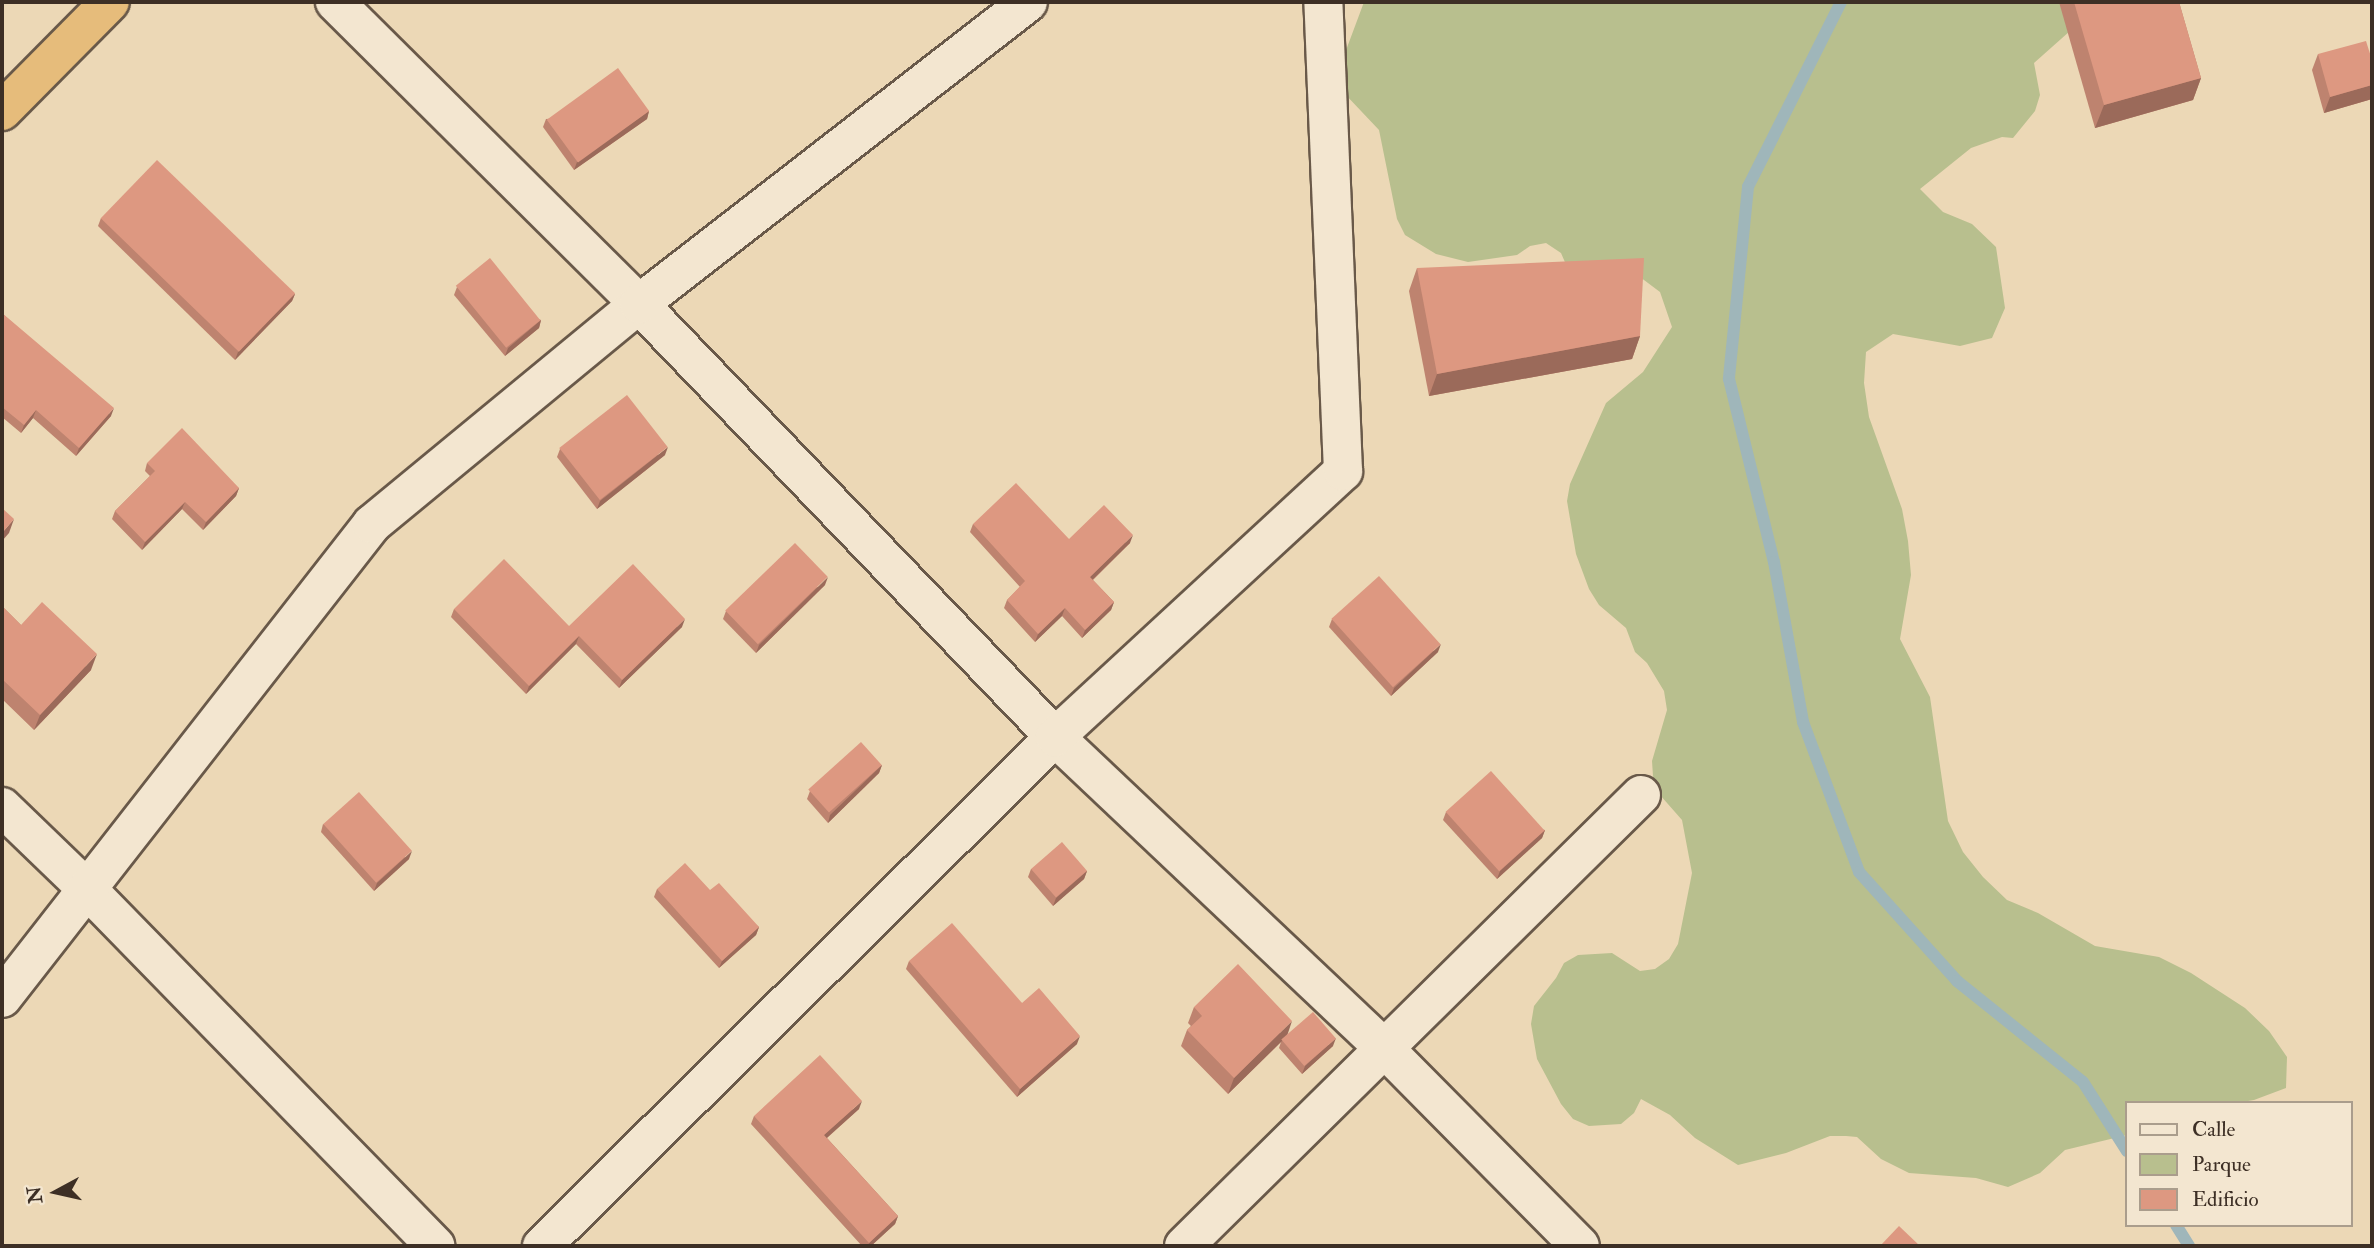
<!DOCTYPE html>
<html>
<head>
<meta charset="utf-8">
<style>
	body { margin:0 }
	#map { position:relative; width:2374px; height:1248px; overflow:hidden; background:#ecd8b6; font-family:"IM FELL Double Pica",serif }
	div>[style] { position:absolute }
	.green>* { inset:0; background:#b8bf8e }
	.stream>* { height:12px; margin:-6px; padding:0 6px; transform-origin:6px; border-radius:6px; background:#9fb6ba }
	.roads { filter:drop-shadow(2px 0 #695949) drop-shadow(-2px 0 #695949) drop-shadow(0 2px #695949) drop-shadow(0 -2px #695949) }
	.minor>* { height:38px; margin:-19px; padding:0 19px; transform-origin:19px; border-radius:19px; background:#f3e6d0 }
	.highway>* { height:38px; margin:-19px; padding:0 19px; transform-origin:19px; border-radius:19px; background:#e6bc7b }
	.wall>* { inset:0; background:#be836f }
	.shaded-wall>* { inset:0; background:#9b6a5a }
	.building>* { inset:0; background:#dd9881; transform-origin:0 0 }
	span { translate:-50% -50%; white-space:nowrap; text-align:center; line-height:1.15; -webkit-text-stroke:6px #f3e6d0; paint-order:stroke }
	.frame { position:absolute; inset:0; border:4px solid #3d2f25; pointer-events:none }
	.legend { position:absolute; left:2125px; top:1101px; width:228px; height:126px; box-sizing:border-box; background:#f3e6d0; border:2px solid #aa9d8c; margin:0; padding:9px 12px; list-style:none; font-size:21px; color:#3d2f25 }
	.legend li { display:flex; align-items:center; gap:14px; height:35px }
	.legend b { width:35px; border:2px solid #aa9d8c }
	.north { position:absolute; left:21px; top:1157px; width:70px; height:70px; -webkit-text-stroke:5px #f3e6d0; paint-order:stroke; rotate:262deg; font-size:19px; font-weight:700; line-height:28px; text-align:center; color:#3d2f25 }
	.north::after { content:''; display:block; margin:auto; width:24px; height:32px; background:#3d2f25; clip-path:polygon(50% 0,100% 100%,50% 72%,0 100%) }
</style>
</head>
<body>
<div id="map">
	<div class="green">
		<div style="clip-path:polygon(1364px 2px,2063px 2px,2070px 31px,2034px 63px,2040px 95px,2035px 111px,2013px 138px,2002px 137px,1971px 148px,1920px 189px,1943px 212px,1972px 224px,1996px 247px,2005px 308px,1992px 338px,1960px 346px,1893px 334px,1866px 352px,1864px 383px,1869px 417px,1902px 509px,1908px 541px,1911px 575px,1900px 639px,1930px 697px,1948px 821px,1963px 852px,1983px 877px,2007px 900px,2038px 913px,2095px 946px,2159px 957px,2191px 973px,2245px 1008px,2269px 1031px,2287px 1057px,2286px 1088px,2254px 1100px,2236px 1103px,2127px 1103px,2127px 1135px,2065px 1150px,2040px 1173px,2008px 1187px,1976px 1178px,1909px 1173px,1881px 1159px,1857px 1137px,1846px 1136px,1830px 1136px,1786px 1153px,1738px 1165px,1695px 1138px,1670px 1115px,1641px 1099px,1634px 1113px,1621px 1124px,1589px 1126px,1573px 1119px,1561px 1104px,1537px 1059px,1531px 1024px,1534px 1006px,1556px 978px,1564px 963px,1578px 955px,1612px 953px,1640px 971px,1655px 969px,1669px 959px,1678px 944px,1692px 873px,1682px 820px,1660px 795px,1653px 776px,1652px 761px,1667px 710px,1664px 691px,1647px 663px,1635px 652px,1626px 628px,1599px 605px,1589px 589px,1576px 554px,1567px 501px,1570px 484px,1606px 403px,1643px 372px,1672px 327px,1660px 292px,1640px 277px,1574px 283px,1561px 253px,1546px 243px,1530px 246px,1517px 255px,1468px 262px,1436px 254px,1405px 235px,1397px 219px,1379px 130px,1344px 93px,1342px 61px)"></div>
	</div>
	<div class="stream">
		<div style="left:1841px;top:2px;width:207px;rotate:116.7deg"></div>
		<div style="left:1748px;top:187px;width:193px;rotate:95.7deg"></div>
		<div style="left:1729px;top:379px;width:188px;rotate:76.2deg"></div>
		<div style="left:1774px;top:562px;width:163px;rotate:79.7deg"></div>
		<div style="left:1803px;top:722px;width:160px;rotate:69.5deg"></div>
		<div style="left:1859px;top:872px;width:147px;rotate:48deg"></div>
		<div style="left:1957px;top:981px;width:161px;rotate:38.7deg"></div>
		<div style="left:2083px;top:1082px;width:82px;rotate:57.5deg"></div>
		<div style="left:2176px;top:1225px;width:25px;rotate:58deg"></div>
	</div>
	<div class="roads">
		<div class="minor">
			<div style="left:335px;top:2px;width:429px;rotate:44.8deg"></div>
			<div style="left:639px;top:304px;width:600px;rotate:46.15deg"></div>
			<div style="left:1055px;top:737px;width:454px;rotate:43.4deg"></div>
			<div style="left:1385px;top:1049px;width:277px;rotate:45.3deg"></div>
			<div style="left:2px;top:807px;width:118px;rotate:44deg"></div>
			<div style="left:87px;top:889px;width:499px;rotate:45.7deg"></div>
			<div style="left:2px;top:998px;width:601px;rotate:-52.02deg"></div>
			<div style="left:372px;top:524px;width:346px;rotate:-39.5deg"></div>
			<div style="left:639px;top:304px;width:492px;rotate:-37.8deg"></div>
			<div style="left:542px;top:1246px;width:723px;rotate:-44.78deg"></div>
			<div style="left:1055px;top:737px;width:392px;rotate:-42.7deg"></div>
			<div style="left:1343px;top:471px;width:469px;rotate:-92.4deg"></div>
			<div style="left:1184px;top:1246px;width:642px;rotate:-44.62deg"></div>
		</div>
		<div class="highway">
			<div style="left:2px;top:111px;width:153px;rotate:-45.3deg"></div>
		</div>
	</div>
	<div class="wall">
		<div style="clip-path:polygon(2059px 2px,2179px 2px,2201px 78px,2193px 100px,2095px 128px)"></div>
		<div style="clip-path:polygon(2318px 54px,2372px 60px,2372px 99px,2324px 113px,2312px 70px)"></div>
		<div style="clip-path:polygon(649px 111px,647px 119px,574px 170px,543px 127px,546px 119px)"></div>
		<div style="clip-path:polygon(101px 218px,295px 294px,292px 301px,235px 360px,98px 226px)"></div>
		<div style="clip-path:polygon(1417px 268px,1640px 336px,1632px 359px,1429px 396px,1409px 291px)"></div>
		<div style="clip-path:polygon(457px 287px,541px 320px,539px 328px,505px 356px,454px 295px)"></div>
		<div style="clip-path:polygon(2px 313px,111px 416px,76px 456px,33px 418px,21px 433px,2px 417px)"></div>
		<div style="clip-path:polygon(560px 449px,665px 455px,597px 509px,557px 457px)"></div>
		<div style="clip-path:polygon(147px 463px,239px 488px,236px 496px,203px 530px,182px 509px,142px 550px,112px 519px,115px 511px,150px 476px,145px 471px)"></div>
		<div style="clip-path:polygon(973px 524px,1069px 539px,1130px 543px,1093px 580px,1114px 602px,1111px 610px,1082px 638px,1062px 616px,1035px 642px,1004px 608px,1007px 600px,1020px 587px,970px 532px)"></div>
		<div style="clip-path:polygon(825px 585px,756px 653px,723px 619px,726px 611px)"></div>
		<div style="clip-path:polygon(2px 606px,21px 625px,91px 670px,34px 730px,2px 699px)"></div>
		<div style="clip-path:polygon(454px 609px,569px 626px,682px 627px,619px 688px,576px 644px,526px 694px,451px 617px)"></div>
		<div style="clip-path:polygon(1332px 619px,1438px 652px,1391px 696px,1329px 627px)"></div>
		<div style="clip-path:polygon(882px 765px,879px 773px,828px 823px,807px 799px,810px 791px)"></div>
		<div style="clip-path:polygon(1446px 812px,1545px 830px,1542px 838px,1497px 879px,1443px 820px)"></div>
		<div style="clip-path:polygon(323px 824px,409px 859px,374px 891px,321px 832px)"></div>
		<div style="clip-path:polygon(1031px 869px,1087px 871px,1084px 879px,1053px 906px,1028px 877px)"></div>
		<div style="clip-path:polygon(657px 889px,710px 890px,759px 927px,756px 935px,719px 968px,654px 897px)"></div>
		<div style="clip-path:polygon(909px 961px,1022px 1003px,1077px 1044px,1017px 1097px,906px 969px)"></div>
		<div style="clip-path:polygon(1194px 1007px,1287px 1035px,1333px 1046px,1302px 1074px,1279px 1048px,1281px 1042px,1228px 1094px,1181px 1046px,1187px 1030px,1191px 1026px,1188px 1023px)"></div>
		<div style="clip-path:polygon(859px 1109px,827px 1138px,898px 1216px,895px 1224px,871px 1246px,862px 1246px,751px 1124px,754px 1116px)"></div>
	</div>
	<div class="shaded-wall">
		<div style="clip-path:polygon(2201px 78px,2193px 100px,2095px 128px,2104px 105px)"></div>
		<div style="clip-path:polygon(2372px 85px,2372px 99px,2324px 113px,2330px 97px)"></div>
		<div style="clip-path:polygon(649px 111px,647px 119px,574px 170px,577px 162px)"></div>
		<div style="clip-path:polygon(295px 294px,292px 301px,235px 360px,238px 352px)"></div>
		<div style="clip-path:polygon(541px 320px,539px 328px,505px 356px,508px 348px)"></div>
		<div style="clip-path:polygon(1640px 336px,1632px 359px,1429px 396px,1437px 374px)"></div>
		<div style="clip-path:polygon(114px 408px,111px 416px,76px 456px,79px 448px)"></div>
		<div style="clip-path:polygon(36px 410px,33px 418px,21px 433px,24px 425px)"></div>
		<div style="clip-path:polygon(668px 447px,665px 455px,597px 509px,600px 501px)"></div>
		<div style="clip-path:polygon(239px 488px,236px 496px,203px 530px,206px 522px)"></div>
		<div style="clip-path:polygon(185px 502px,182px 509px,142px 550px,145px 542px)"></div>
		<div style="clip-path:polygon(14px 519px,9px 533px,2px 541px,2px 533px)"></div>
		<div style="clip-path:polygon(1133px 535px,1130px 543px,1087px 585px,1090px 577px)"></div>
		<div style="clip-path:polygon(828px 577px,825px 585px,756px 653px,759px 645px)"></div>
		<div style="clip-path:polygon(1114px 602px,1111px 610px,1082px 638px,1085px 630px)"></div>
		<div style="clip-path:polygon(1065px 608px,1062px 616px,1035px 642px,1038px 634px)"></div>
		<div style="clip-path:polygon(685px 619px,682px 627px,619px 688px,622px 680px)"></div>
		<div style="clip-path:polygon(579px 636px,576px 644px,526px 694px,529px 686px)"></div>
		<div style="clip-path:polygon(1441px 644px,1438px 652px,1391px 696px,1394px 688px)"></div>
		<div style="clip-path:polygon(97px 654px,91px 670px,34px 730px,40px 715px)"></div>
		<div style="clip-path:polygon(882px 765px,879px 773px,828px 823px,830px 815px)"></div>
		<div style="clip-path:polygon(1545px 830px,1542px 838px,1497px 879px,1500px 871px)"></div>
		<div style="clip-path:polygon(412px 851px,409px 859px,374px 891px,377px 883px)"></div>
		<div style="clip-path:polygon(1087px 871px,1084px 879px,1053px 906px,1056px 898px)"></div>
		<div style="clip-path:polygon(759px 927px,756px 935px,719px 968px,722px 961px)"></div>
		<div style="clip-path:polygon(1292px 1021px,1287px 1036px,1228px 1094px,1234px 1078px)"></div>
		<div style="clip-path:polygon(1080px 1036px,1077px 1044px,1017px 1097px,1020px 1089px)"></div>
		<div style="clip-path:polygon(1336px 1038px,1333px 1046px,1302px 1074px,1305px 1066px)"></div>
		<div style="clip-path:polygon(862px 1101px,859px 1109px,821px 1143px,824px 1135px)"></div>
		<div style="clip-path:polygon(898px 1216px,895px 1224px,871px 1246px,868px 1246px,869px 1243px)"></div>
	</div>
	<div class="building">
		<div style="clip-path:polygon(2074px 2px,2179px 2px,2201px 78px,2104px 105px)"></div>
		<div style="clip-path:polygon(2366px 41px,2372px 60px,2372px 85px,2330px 97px,2318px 54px)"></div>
		<div style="left:618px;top:68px;width:53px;height:88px;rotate:54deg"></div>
		<div style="left:157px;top:160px;width:192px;height:81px;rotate:44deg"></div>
		<div style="left:490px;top:258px;width:80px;height:44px;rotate:51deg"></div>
		<div style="clip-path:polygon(1644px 258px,1640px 336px,1437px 374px,1417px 268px)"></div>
		<div style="clip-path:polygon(2px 313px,114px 408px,79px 448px,36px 410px,24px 425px,2px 407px)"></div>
		<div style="left:627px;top:395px;width:66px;height:86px;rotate:52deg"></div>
		<div style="clip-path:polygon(182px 428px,239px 488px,206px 522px,185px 502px,145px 542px,115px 511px,155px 471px,147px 463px)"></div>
		<div style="clip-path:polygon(1016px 483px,1069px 539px,1104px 505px,1133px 535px,1090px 577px,1114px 602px,1085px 630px,1065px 608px,1038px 634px,1007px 600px,1025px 581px,973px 524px)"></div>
		<div style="clip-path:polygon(2px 508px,14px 519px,2px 533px)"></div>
		<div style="left:795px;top:543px;width:47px;height:97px;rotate:46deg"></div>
		<div style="clip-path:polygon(504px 559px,569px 626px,633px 564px,685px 619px,622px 680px,579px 636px,529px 686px,454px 609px)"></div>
		<div style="left:1379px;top:576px;width:92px;height:64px;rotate:48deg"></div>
		<div style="clip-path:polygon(42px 602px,97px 654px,40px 715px,2px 679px,2px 606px,21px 625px)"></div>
		<div style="left:861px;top:742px;width:31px;height:71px;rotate:48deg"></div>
		<div style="left:1491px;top:771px;width:80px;height:61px;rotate:48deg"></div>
		<div style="left:359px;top:792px;width:79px;height:48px;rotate:48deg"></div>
		<div style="left:1062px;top:842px;width:38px;height:41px;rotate:49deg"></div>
		<div style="clip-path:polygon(685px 863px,710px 890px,719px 883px,759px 927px,722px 961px,657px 889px)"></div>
		<div style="clip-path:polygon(952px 923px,1022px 1003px,1039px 988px,1080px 1036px,1020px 1089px,909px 961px)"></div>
		<div style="clip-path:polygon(1238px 964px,1292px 1021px,1234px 1078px,1187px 1030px,1202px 1016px,1194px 1007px)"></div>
		<div style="left:1313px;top:1012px;width:35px;height:42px;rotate:49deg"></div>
		<div style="clip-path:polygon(820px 1055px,862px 1101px,824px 1135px,898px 1216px,869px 1243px,754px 1116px)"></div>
		<div style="clip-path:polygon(1899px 1226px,1920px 1246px,1880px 1246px)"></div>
	</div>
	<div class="frame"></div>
	<ul class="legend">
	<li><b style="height:9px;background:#f3e6d0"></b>Calle</li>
	<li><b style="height:19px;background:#b8bf8e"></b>Parque</li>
	<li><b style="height:19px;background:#dd9881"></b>Edificio</li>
	</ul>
	<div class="north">N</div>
</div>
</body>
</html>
